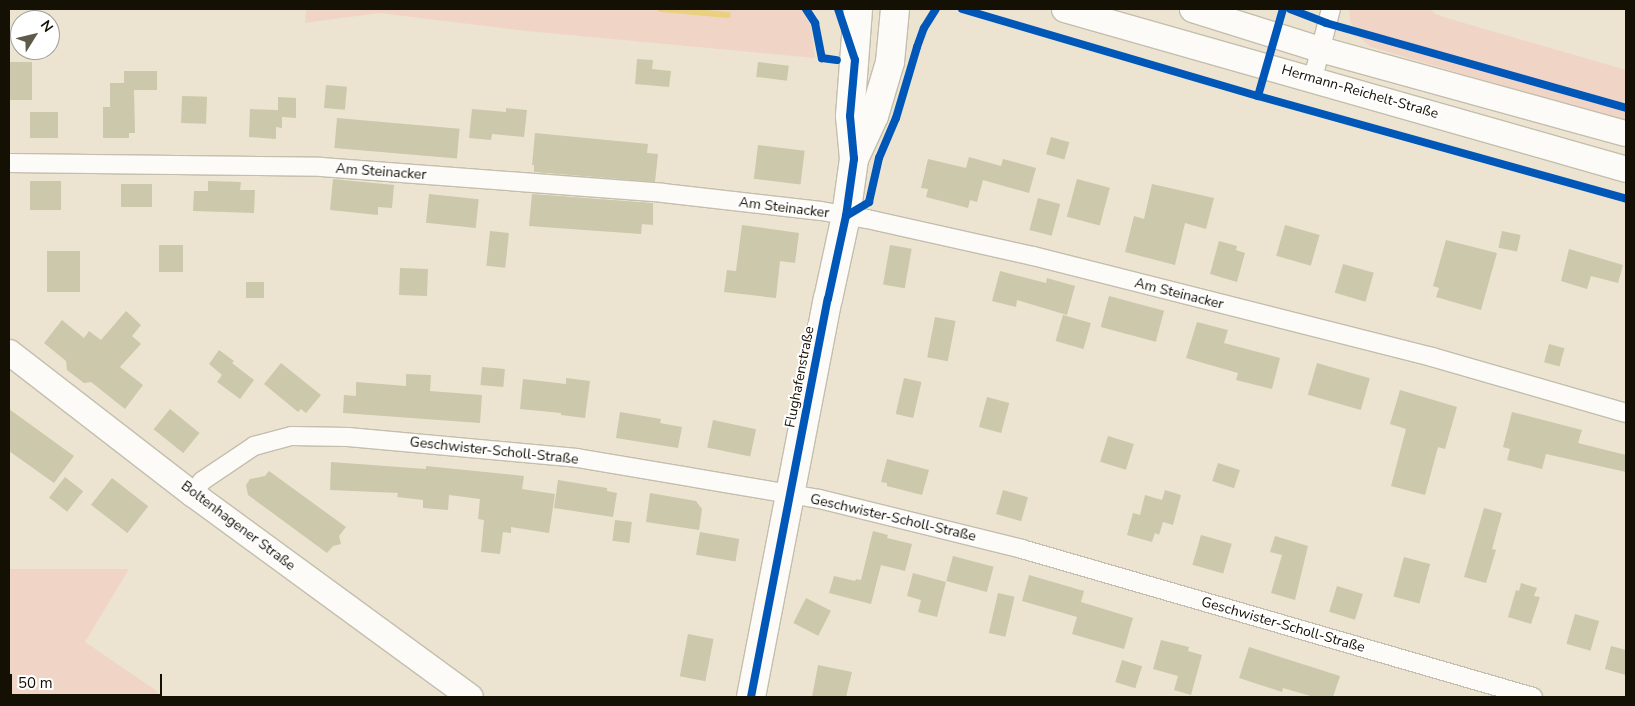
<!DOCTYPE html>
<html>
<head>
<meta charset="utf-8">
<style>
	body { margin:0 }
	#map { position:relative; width:1635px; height:706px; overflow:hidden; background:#ece4d0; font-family:"Nunito Sans",sans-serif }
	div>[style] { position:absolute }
	.green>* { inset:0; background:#f0d5c7 }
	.stream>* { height:6px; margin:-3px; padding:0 3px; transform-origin:3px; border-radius:3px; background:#ebd080 }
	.building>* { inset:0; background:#cbc8ab; transform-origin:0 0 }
	.roads { filter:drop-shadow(1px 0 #c3bead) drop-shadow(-1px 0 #c3bead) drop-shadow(0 1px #c3bead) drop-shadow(0 -1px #c3bead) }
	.street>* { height:18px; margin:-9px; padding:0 9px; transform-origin:9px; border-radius:9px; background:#fcfbf8 }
	.secondary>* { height:25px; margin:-12.5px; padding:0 12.5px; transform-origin:12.5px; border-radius:12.5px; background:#fcfbf8 }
	.primary>* { height:28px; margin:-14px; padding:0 14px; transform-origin:14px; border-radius:14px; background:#fcfbf8 }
	.cycleway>* { height:8px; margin:-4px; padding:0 4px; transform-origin:4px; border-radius:4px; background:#0057b8 }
	span { translate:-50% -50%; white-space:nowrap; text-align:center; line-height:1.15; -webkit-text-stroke:4px #fff; paint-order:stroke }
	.street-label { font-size:14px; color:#151004 }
	.frame { position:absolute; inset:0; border:10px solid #151004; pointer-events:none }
	.north { position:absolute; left:10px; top:10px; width:50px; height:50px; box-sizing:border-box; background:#fff; border:1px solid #a19f9b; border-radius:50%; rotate:54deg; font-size:14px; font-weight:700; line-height:20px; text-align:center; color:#151004 }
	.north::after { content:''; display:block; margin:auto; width:18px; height:22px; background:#605a4b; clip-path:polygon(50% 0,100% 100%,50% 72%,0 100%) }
	.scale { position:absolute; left:10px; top:674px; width:152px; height:22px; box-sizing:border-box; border:2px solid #151004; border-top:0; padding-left:6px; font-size:15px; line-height:18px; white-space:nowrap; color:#151004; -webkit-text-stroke:4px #fff; paint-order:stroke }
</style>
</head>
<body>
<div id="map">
	<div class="green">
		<div style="clip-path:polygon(306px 9px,802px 9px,811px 27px,815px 58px,527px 31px,379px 13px,305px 23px)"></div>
		<div style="clip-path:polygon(1349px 9px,1431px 9px,1435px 14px,1447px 18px,1626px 70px,1626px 122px,1371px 47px,1359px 37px,1350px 21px)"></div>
		<div style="clip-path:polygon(9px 569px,129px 569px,85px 642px,157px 691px,157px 697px,9px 697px)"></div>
	</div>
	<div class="stream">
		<div style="left:661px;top:9px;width:67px;rotate:5.1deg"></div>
	</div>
	<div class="building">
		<div style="clip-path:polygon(637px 59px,653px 60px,652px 69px,671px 71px,669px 87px,635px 84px)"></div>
		<div style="left:9px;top:62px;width:23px;height:38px"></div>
		<div style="left:758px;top:62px;width:31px;height:15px;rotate:7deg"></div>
		<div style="clip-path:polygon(124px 71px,157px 71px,157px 90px,134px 90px,135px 133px,129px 133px,129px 138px,103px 138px,103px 107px,110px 107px,110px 83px,124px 83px)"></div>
		<div style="left:326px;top:85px;width:21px;height:23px;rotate:5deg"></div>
		<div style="left:182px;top:96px;width:25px;height:27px;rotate:2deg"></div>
		<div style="clip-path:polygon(278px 97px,296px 98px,296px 118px,282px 117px,282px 128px,276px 127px,276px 139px,249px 137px,250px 109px,278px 110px)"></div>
		<div style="clip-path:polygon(506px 108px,527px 110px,524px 137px,492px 134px,491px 140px,469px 138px,472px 109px,506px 112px)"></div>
		<div style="left:58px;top:112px;width:26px;height:28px;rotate:90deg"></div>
		<div style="left:337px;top:118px;width:123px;height:30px;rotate:5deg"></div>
		<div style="clip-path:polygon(535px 133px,648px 144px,647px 153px,658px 154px,655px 182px,534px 172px,534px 165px,532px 165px)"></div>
		<div style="left:1051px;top:137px;width:19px;height:18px;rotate:16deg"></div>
		<div style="left:758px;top:145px;width:47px;height:34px;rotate:7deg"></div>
		<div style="clip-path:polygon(969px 157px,1001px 166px,1003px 159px,1036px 168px,1029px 193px,983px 180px,977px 202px,970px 200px,968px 208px,926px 197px,928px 189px,921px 188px,928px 159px,966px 168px)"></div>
		<div style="clip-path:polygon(333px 179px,394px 185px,392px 208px,378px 207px,378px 215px,330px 210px)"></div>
		<div style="left:1077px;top:179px;width:34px;height:39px;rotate:15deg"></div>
		<div style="left:30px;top:181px;width:31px;height:29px"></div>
		<div style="clip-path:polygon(208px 181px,241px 182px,240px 190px,255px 190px,254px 213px,193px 211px,194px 191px,208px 191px)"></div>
		<div style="left:121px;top:184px;width:31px;height:23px"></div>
		<div style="clip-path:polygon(1152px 184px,1214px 198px,1206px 229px,1185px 223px,1175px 265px,1125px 252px,1134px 216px,1144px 219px)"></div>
		<div style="left:429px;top:194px;width:50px;height:29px;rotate:6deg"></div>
		<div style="clip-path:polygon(532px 194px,653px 203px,653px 225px,642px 224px,641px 234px,529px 226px)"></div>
		<div style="left:1038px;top:198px;width:23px;height:33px;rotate:15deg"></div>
		<div style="clip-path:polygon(742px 225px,799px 233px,795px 263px,780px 261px,776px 298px,724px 292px,727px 270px,736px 271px)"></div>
		<div style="left:1285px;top:225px;width:36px;height:32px;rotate:16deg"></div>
		<div style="left:490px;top:231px;width:19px;height:35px;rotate:6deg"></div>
		<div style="left:1502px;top:231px;width:19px;height:17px;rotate:12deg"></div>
		<div style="clip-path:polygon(1446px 240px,1497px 253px,1481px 310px,1436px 297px,1439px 288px,1433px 286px)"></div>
		<div style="clip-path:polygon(1219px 241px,1237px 246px,1236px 250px,1245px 253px,1237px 282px,1210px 274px)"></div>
		<div style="left:183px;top:245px;width:27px;height:24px;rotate:90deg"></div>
		<div style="left:890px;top:245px;width:22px;height:40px;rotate:10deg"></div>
		<div style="clip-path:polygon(1569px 249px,1623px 265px,1618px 283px,1591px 276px,1587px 289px,1561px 281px)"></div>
		<div style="left:47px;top:251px;width:33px;height:41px"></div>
		<div style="left:1343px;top:264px;width:32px;height:30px;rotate:16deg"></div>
		<div style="left:400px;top:268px;width:28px;height:27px;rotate:2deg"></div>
		<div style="clip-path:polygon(1000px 271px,1046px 283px,1047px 278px,1075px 286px,1067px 315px,1017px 300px,1016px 307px,992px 301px)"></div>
		<div style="left:246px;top:282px;width:18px;height:16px"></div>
		<div style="left:1109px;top:296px;width:57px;height:32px;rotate:15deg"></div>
		<div style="clip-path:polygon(126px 311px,141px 325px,132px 336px,141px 344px,120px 367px,143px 385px,125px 409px,91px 382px,84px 383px,67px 370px,66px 361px,44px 343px,62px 320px,84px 338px,89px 331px,101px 340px)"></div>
		<div style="left:1063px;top:315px;width:29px;height:27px;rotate:16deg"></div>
		<div style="left:935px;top:317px;width:21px;height:41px;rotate:11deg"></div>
		<div style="clip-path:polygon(1197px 322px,1228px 330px,1224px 343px,1280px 358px,1272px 389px,1236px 380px,1238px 373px,1186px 358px)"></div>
		<div style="left:1549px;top:344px;width:16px;height:19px;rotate:15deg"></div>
		<div style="clip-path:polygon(219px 350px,234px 361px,232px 363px,254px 380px,240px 399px,217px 382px,222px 375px,209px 364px)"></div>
		<div style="clip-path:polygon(281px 363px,321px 395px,306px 413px,301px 409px,298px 412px,264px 384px)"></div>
		<div style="left:1317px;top:363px;width:55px;height:33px;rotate:16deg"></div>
		<div style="left:482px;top:367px;width:23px;height:18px;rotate:5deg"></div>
		<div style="clip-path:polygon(406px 374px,431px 375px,430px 391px,482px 395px,480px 423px,343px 413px,344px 395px,356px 396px,356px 382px,406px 386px)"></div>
		<div style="clip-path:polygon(566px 378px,590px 381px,585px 418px,561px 415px,561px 413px,520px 409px,523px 379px,566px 384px)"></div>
		<div style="left:904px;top:378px;width:18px;height:37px;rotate:13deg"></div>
		<div style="clip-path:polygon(1400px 390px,1457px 407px,1445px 449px,1438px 447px,1425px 495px,1391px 486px,1406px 429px,1390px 424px)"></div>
		<div style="left:987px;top:397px;width:23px;height:31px;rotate:15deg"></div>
		<div style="clip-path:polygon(9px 409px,74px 456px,54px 483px,9px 451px)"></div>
		<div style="left:170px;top:409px;width:38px;height:26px;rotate:39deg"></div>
		<div style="clip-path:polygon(620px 412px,661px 419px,660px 423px,682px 427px,678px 448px,616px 438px)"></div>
		<div style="clip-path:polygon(1512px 412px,1582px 430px,1578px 443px,1626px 455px,1626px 472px,1546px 454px,1542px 469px,1507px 460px,1510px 449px,1503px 447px)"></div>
		<div style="left:713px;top:420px;width:44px;height:28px;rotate:12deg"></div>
		<div style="left:1108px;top:436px;width:27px;height:27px;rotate:17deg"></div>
		<div style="clip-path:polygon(887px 459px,929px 470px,922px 495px,887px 486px,887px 483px,881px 482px)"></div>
		<div style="clip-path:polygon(331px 462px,426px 469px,426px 466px,524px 476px,522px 489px,555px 494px,549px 533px,511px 527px,511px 533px,503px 532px,500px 554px,481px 552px,484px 520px,478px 519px,480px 499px,449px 495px,448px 510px,423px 508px,423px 500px,397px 497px,398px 493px,330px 490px)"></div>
		<div style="left:1218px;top:463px;width:23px;height:19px;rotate:18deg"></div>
		<div style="clip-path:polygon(269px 471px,346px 527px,339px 536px,341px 544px,333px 546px,327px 553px,248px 495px,246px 485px,250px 479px,265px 476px)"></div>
		<div style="left:65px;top:477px;width:23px;height:26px;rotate:38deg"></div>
		<div style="left:112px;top:478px;width:46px;height:34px;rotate:38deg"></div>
		<div style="clip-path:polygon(558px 480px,607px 488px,607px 491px,617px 493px,613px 517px,554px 508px)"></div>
		<div style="left:1003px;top:490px;width:26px;height:25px;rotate:16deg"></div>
		<div style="clip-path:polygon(1165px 490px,1181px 495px,1173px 525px,1163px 522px,1159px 535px,1155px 533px,1152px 542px,1127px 535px,1133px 513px,1140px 515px,1145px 495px,1162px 500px)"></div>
		<div style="clip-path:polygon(650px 493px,696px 501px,702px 509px,699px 530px,646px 522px)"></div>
		<div style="clip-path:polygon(1484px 508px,1502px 513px,1492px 549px,1496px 550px,1486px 583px,1464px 577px)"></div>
		<div style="left:615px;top:520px;width:17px;height:21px;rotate:7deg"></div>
		<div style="clip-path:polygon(873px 531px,888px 535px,887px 538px,912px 544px,905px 571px,881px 565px,871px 604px,829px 593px,834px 576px,855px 581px,856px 579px,861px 580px)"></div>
		<div style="left:700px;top:532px;width:40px;height:23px;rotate:10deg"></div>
		<div style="left:1201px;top:535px;width:32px;height:31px;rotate:16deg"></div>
		<div style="clip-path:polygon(1275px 536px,1308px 546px,1295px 600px,1271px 593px,1282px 555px,1270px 552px)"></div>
		<div style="left:953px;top:556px;width:42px;height:26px;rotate:15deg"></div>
		<div style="left:1404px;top:557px;width:27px;height:41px;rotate:15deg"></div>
		<div style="clip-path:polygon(913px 573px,946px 582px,937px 617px,918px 612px,921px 600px,907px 596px)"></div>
		<div style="clip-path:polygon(1029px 575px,1084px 591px,1079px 609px,1081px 602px,1133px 618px,1124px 649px,1072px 634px,1077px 617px,1022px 601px)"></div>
		<div style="clip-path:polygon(1521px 583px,1537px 588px,1534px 596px,1540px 597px,1531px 624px,1508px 617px,1516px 590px,1519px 591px)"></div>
		<div style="left:1337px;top:586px;width:27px;height:27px;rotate:17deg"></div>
		<div style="left:998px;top:593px;width:17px;height:41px;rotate:13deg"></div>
		<div style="left:806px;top:598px;width:28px;height:28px;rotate:27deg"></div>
		<div style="left:1575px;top:614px;width:25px;height:31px;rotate:16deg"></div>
		<div style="left:688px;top:634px;width:26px;height:43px;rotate:11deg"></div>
		<div style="clip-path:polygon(1161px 640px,1189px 647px,1188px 651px,1202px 655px,1191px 695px,1174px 690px,1178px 676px,1153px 669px)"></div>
		<div style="clip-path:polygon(1611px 646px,1626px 650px,1626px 675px,1605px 669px)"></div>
		<div style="clip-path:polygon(1249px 647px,1340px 676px,1333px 697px,1314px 697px,1283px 688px,1282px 692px,1239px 678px)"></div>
		<div style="left:1122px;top:660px;width:21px;height:23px;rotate:17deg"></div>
		<div style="clip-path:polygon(818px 665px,852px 672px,846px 697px,812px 697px)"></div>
	</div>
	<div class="roads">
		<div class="street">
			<div style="left:1313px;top:78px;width:71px;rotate:-75.4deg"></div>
			<div style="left:9px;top:163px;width:312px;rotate:0.7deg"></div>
			<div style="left:321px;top:167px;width:343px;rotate:4.3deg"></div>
			<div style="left:663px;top:193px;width:159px;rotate:6.5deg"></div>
			<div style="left:821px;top:211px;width:47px;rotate:9.9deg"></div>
			<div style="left:867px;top:219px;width:170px;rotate:12.6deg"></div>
			<div style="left:1033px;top:256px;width:412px;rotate:14.2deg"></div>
			<div style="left:1432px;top:357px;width:202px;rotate:16.1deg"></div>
			<div style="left:193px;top:494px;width:16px;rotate:-55deg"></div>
			<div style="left:202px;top:481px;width:63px;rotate:-33.9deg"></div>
			<div style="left:254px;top:446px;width:39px;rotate:-15deg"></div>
			<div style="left:292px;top:436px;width:56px;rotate:1deg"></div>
			<div style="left:348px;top:437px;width:230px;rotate:5.2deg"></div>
			<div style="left:577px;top:458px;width:245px;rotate:9.6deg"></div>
			<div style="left:819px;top:499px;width:209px;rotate:13.8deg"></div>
			<div style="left:1022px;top:549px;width:532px;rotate:16.15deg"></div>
		</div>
		<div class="secondary">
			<div style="left:1064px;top:9px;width:584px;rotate:15.89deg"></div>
			<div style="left:1192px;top:9px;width:134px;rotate:17.4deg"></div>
			<div style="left:1320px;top:49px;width:317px;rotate:15.4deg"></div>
			<div style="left:9px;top:352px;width:232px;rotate:37.7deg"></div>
			<div style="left:193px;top:494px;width:343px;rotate:36.2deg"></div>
		</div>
		<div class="primary">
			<div style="left:854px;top:159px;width:47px;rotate:-65.1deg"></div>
			<div style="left:874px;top:116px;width:56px;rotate:-73.5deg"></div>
			<div style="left:890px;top:62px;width:53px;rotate:-84.6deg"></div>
			<div style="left:751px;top:697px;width:405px;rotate:-79.1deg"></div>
			<div style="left:828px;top:299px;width:85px;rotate:-77.8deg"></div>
			<div style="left:846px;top:216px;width:58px;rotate:-82deg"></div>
			<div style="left:854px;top:159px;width:43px;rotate:-95.3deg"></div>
			<div style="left:850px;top:116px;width:107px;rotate:-85.7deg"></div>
		</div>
	</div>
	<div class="cycleway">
		<div style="left:806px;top:9px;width:17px;rotate:57deg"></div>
		<div style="left:815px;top:23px;width:36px;rotate:79deg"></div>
		<div style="left:822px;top:58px;width:15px;rotate:8deg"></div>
		<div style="left:962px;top:9px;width:309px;rotate:16.4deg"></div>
		<div style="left:1258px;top:96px;width:382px;rotate:15.6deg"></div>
		<div style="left:1290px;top:9px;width:39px;rotate:21deg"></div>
		<div style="left:1326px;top:23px;width:312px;rotate:15.8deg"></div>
		<div style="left:1258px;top:96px;width:91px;rotate:-74deg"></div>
		<div style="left:846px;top:216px;width:27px;rotate:-31deg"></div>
		<div style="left:869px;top:202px;width:45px;rotate:-77.2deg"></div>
		<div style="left:879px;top:158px;width:43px;rotate:-67deg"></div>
		<div style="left:896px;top:118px;width:74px;rotate:-73.5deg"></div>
		<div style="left:917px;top:47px;width:20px;rotate:-70deg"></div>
		<div style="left:924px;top:28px;width:22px;rotate:-58deg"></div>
		<div style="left:751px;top:697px;width:405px;rotate:-79.1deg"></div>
		<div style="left:828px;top:299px;width:85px;rotate:-77.8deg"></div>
		<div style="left:846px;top:216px;width:58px;rotate:-82deg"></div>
		<div style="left:854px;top:159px;width:43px;rotate:-95.3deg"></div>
		<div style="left:850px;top:116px;width:56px;rotate:-84.9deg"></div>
		<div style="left:855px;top:60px;width:54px;rotate:-108.4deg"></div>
	</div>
	<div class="street-label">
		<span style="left:1360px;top:92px;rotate:16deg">Hermann-Reichelt-Straße</span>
		<span style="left:381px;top:172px;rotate:4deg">Am Steinacker</span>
		<span style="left:784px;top:208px;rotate:7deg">Am Steinacker</span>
		<span style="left:1179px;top:294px;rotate:14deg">Am Steinacker</span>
		<span style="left:800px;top:377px;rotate:-79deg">Flughafenstraße</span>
		<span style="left:494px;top:451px;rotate:6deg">Geschwister-Scholl-Straße</span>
		<span style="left:893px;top:518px;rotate:13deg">Geschwister-Scholl-Straße</span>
		<span style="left:238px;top:526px;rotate:37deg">Boltenhagener Straße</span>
		<span style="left:1283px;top:625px;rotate:16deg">Geschwister-Scholl-Straße</span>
	</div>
	<div class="frame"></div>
	<div class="north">N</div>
	<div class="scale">50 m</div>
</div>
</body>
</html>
